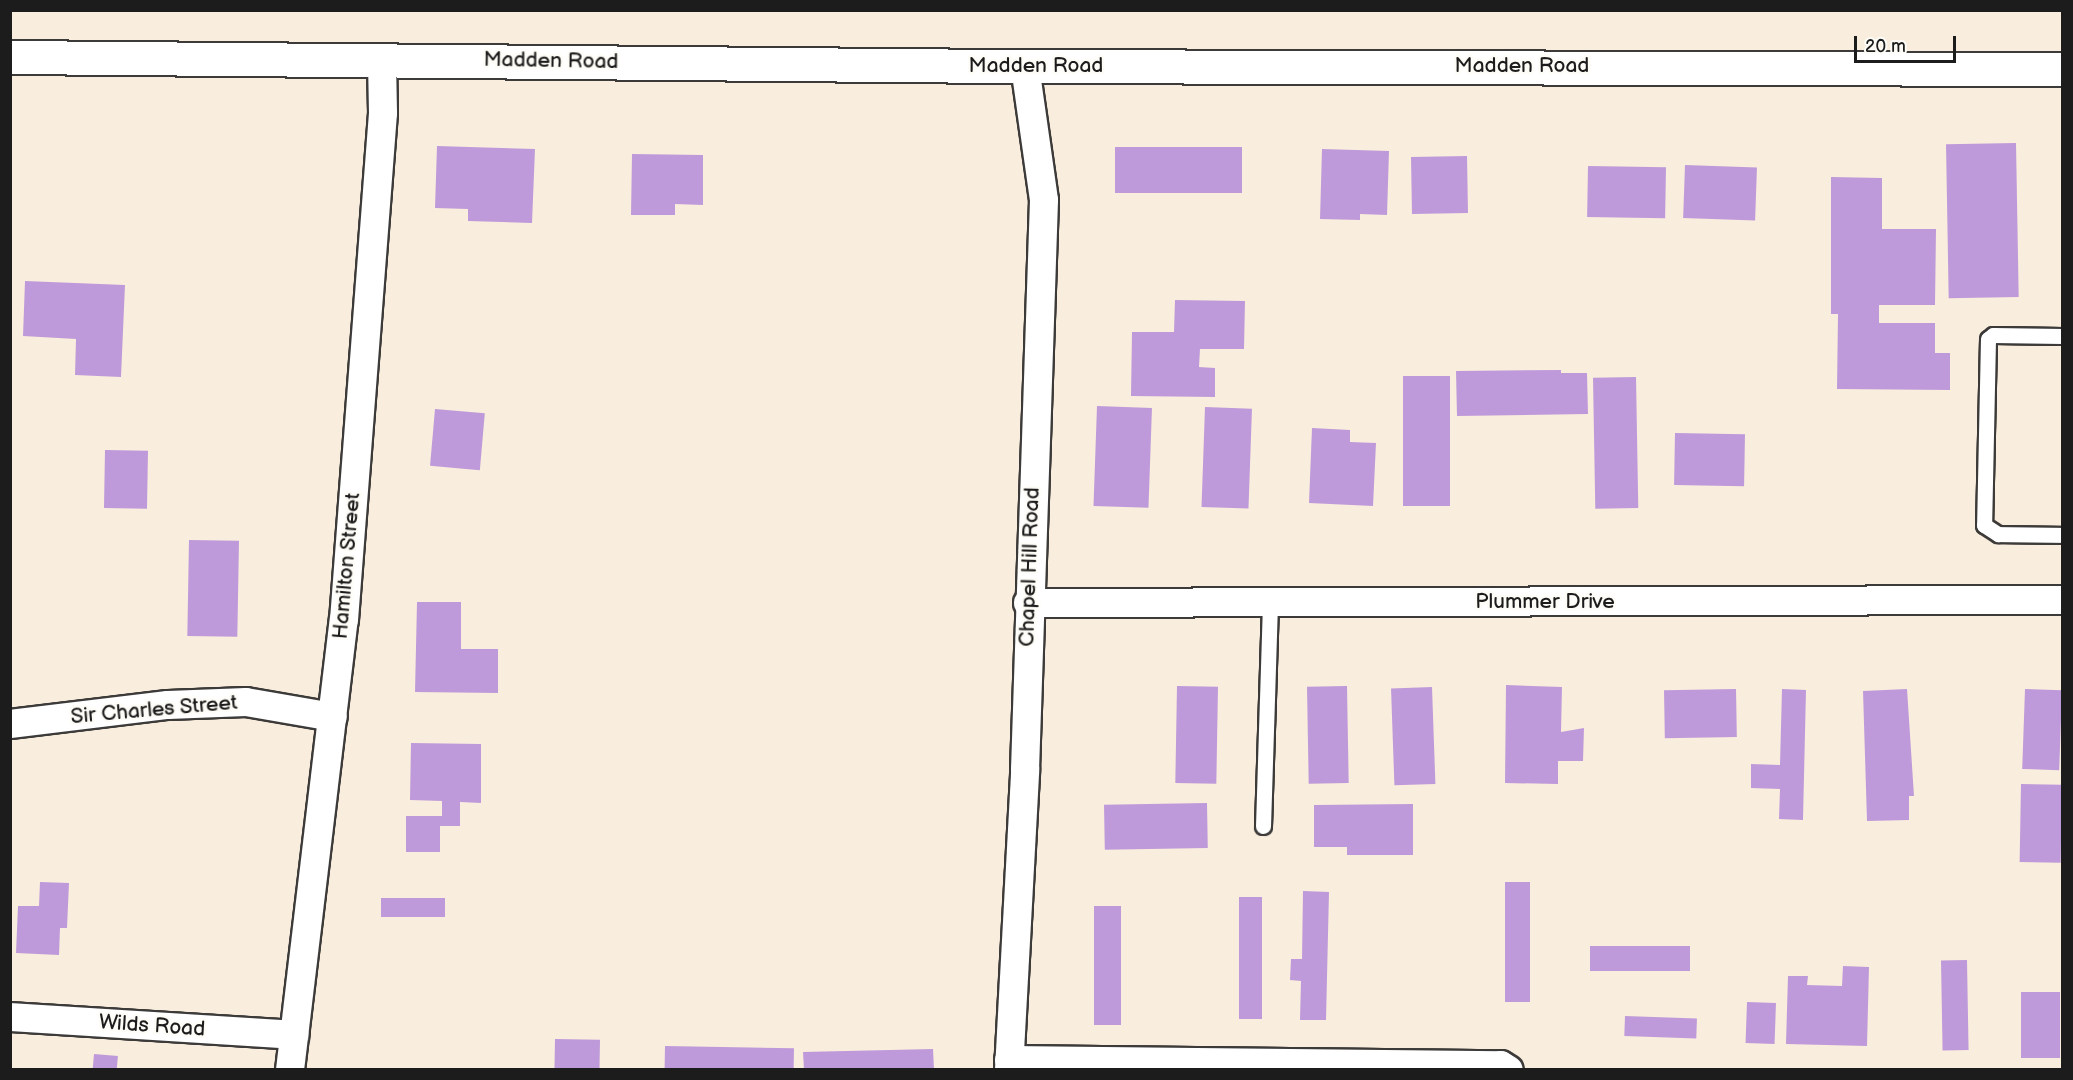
<!DOCTYPE html>
<html>
<head>
<meta charset="utf-8">
<style>
	body { margin:0 }
	#map { position:relative; width:2073px; height:1080px; overflow:hidden; background:#f9eddd; font-family:"Balsamiq Sans",sans-serif }
	div>[style] { position:absolute }
	.building>* { inset:0; background:#bf9ada; transform-origin:0 0 }
	.roads { filter:drop-shadow(2px 0 #3d3b39) drop-shadow(-2px 0 #3d3b39) drop-shadow(0 2px #3d3b39) drop-shadow(0 -2px #3d3b39) }
	.service>* { height:15px; margin:-7.5px; padding:0 7.5px; transform-origin:7.5px; border-radius:7.5px; background:#fff }
	.minor>* { height:28px; margin:-14px; padding:0 14px; transform-origin:14px; border-radius:14px; background:#fff }
	.tertiary>* { height:33px; margin:-16.5px; padding:0 16.5px; transform-origin:16.5px; border-radius:16.5px; background:#fff }
	span { translate:-50% -50%; white-space:nowrap; text-align:center; line-height:1.15; -webkit-text-stroke:5px #fdfcf7; paint-order:stroke }
	.street-label { font-size:21px; color:#1c1c1c }
	.frame { position:absolute; inset:0; border:12px solid #1c1c1c; pointer-events:none }
	.scale { position:absolute; left:1854px; top:36px; width:102px; height:27px; box-sizing:border-box; border:3px solid #1c1c1c; border-top:0; padding-left:8px; font-size:18px; line-height:21px; white-space:nowrap; color:#1c1c1c; -webkit-text-stroke:4px #fdfcf7; paint-order:stroke }
</style>
</head>
<body>
<div id="map">
	<div class="building">
		<div style="left:2016px;top:143px;width:154px;height:70px;rotate:89deg"></div>
		<div style="clip-path:polygon(437px 146px,535px 149px,532px 223px,468px 221px,468px 209px,435px 208px)"></div>
		<div style="left:1115px;top:147px;width:127px;height:46px"></div>
		<div style="clip-path:polygon(1322px 149px,1389px 151px,1387px 215px,1360px 214px,1360px 220px,1320px 219px)"></div>
		<div style="clip-path:polygon(632px 154px,703px 155px,703px 205px,675px 204px,675px 215px,631px 215px)"></div>
		<div style="left:1467px;top:156px;width:57px;height:56px;rotate:89deg"></div>
		<div style="left:1685px;top:165px;width:72px;height:53px;rotate:2deg"></div>
		<div style="left:1588px;top:166px;width:78px;height:51px;rotate:1deg"></div>
		<div style="clip-path:polygon(1831px 177px,1882px 178px,1882px 229px,1936px 229px,1935px 305px,1879px 305px,1879px 323px,1935px 323px,1935px 353px,1950px 353px,1950px 390px,1837px 389px,1838px 314px,1831px 314px)"></div>
		<div style="clip-path:polygon(25px 281px,125px 285px,121px 377px,75px 375px,76px 339px,23px 336px)"></div>
		<div style="clip-path:polygon(1175px 300px,1245px 301px,1244px 349px,1200px 349px,1199px 367px,1215px 368px,1215px 397px,1131px 396px,1132px 332px,1174px 332px)"></div>
		<div style="clip-path:polygon(1561px 370px,1561px 373px,1587px 373px,1588px 414px,1457px 416px,1456px 371px)"></div>
		<div style="left:1450px;top:376px;width:130px;height:47px;rotate:90deg"></div>
		<div style="left:1636px;top:377px;width:131px;height:43px;rotate:89deg"></div>
		<div style="left:1097px;top:406px;width:55px;height:100px;rotate:2deg"></div>
		<div style="left:1205px;top:407px;width:47px;height:100px;rotate:2deg"></div>
		<div style="left:435px;top:409px;width:50px;height:57px;rotate:5deg"></div>
		<div style="clip-path:polygon(1312px 428px,1350px 430px,1350px 442px,1376px 443px,1373px 506px,1309px 503px)"></div>
		<div style="left:1675px;top:433px;width:70px;height:52px;rotate:1deg"></div>
		<div style="left:105px;top:450px;width:43px;height:58px;rotate:1deg"></div>
		<div style="left:189px;top:540px;width:50px;height:96px;rotate:1deg"></div>
		<div style="clip-path:polygon(417px 602px,461px 602px,461px 649px,498px 649px,498px 693px,415px 692px)"></div>
		<div style="clip-path:polygon(1506px 685px,1562px 687px,1561px 732px,1584px 728px,1583px 761px,1558px 761px,1558px 784px,1505px 783px)"></div>
		<div style="left:1177px;top:686px;width:41px;height:97px;rotate:1deg"></div>
		<div style="left:1347px;top:686px;width:97px;height:40px;rotate:89deg"></div>
		<div style="left:1432px;top:687px;width:97px;height:41px;rotate:88deg"></div>
		<div style="left:1736px;top:689px;width:48px;height:72px;rotate:89deg"></div>
		<div style="clip-path:polygon(1782px 689px,1806px 690px,1803px 820px,1779px 819px,1780px 789px,1751px 788px,1751px 764px,1780px 765px)"></div>
		<div style="clip-path:polygon(1907px 689px,1914px 796px,1909px 796px,1909px 820px,1867px 821px,1863px 691px)"></div>
		<div style="left:2025px;top:689px;width:37px;height:80px;rotate:2deg"></div>
		<div style="clip-path:polygon(411px 743px,481px 744px,481px 803px,460px 802px,460px 826px,440px 826px,440px 852px,406px 852px,406px 816px,442px 816px,442px 801px,410px 800px)"></div>
		<div style="left:2021px;top:784px;width:41px;height:78px;rotate:1deg"></div>
		<div style="left:1207px;top:803px;width:45px;height:103px;rotate:89deg"></div>
		<div style="clip-path:polygon(1413px 804px,1413px 855px,1347px 855px,1347px 847px,1314px 847px,1314px 805px)"></div>
		<div style="clip-path:polygon(40px 882px,69px 883px,67px 928px,60px 928px,59px 955px,16px 953px,18px 906px,39px 906px)"></div>
		<div style="left:1505px;top:882px;width:25px;height:120px"></div>
		<div style="clip-path:polygon(1303px 891px,1329px 892px,1326px 1020px,1300px 1020px,1301px 981px,1290px 980px,1291px 959px,1302px 959px)"></div>
		<div style="left:1239px;top:897px;width:23px;height:122px"></div>
		<div style="left:381px;top:898px;width:64px;height:19px"></div>
		<div style="left:1094px;top:906px;width:27px;height:119px"></div>
		<div style="left:1590px;top:946px;width:100px;height:25px"></div>
		<div style="left:1967px;top:960px;width:90px;height:26px;rotate:89deg"></div>
		<div style="clip-path:polygon(1843px 966px,1869px 967px,1867px 1046px,1786px 1044px,1788px 976px,1808px 976px,1807px 985px,1842px 986px)"></div>
		<div style="left:2021px;top:992px;width:39px;height:66px"></div>
		<div style="left:1747px;top:1002px;width:29px;height:41px;rotate:2deg"></div>
		<div style="left:1625px;top:1016px;width:72px;height:20px;rotate:2deg"></div>
		<div style="left:555px;top:1039px;width:45px;height:31px;rotate:1deg"></div>
		<div style="left:665px;top:1046px;width:129px;height:24px;rotate:1deg"></div>
		<div style="clip-path:polygon(933px 1049px,934px 1070px,804px 1070px,803px 1052px)"></div>
		<div style="left:94px;top:1054px;width:24px;height:16px;rotate:5deg"></div>
	</div>
	<div class="roads">
		<div class="service">
			<div style="left:2062px;top:336px;width:69px;rotate:-179.2deg"></div>
			<div style="left:1993px;top:335px;width:6px;rotate:141deg"></div>
			<div style="left:1988px;top:339px;width:186px;rotate:91.2deg"></div>
			<div style="left:1984px;top:525px;width:17px;rotate:33deg"></div>
			<div style="left:1998px;top:534px;width:64px;rotate:0.9deg"></div>
			<div style="left:1263px;top:826px;width:223px;rotate:-88.2deg"></div>
		</div>
		<div class="minor">
			<div style="left:1028px;top:603px;width:1034px;rotate:-0.17deg"></div>
			<div style="left:10px;top:724px;width:159px;rotate:-6.9deg"></div>
			<div style="left:168px;top:705px;width:78px;rotate:-2.2deg"></div>
			<div style="left:246px;top:702px;width:88px;rotate:9.8deg"></div>
			<div style="left:10px;top:1017px;width:285px;rotate:3.6deg"></div>
			<div style="left:1009px;top:1060px;width:492px;rotate:0.6deg"></div>
			<div style="left:1501px;top:1065px;width:9px;rotate:32deg"></div>
			<div style="left:290px;top:1070px;width:453px;rotate:-83.2deg"></div>
			<div style="left:344px;top:620px;width:508px;rotate:-85.6deg"></div>
			<div style="left:383px;top:113px;width:53px;rotate:-91.1deg"></div>
			<div style="left:1009px;top:1070px;width:300px;rotate:-86.9deg"></div>
			<div style="left:1025px;top:770px;width:570px;rotate:-88.09deg"></div>
			<div style="left:1044px;top:200px;width:135px;rotate:-98.1deg"></div>
		</div>
		<div class="tertiary">
			<div style="left:10px;top:57px;width:994px;rotate:0.52deg"></div>
			<div style="left:1004px;top:66px;width:1058px;rotate:0.16deg"></div>
		</div>
	</div>
	<div class="street-label">
		<span style="left:551px;top:61px;rotate:1deg">Madden Road</span>
		<span style="left:1036px;top:66px">Madden Road</span>
		<span style="left:1522px;top:66px">Madden Road</span>
		<span style="left:347px;top:566px;rotate:-85deg">Hamilton Street</span>
		<span style="left:1030px;top:567px;rotate:-88deg">Chapel Hill Road</span>
		<span style="left:1545px;top:602px">Plummer Drive</span>
		<span style="left:154px;top:710px;rotate:-5deg">Sir Charles Street</span>
		<span style="left:152px;top:1026px;rotate:4deg">Wilds Road</span>
	</div>
	<div class="frame"></div>
	<div class="scale">20 m</div>
</div>
</body>
</html>
